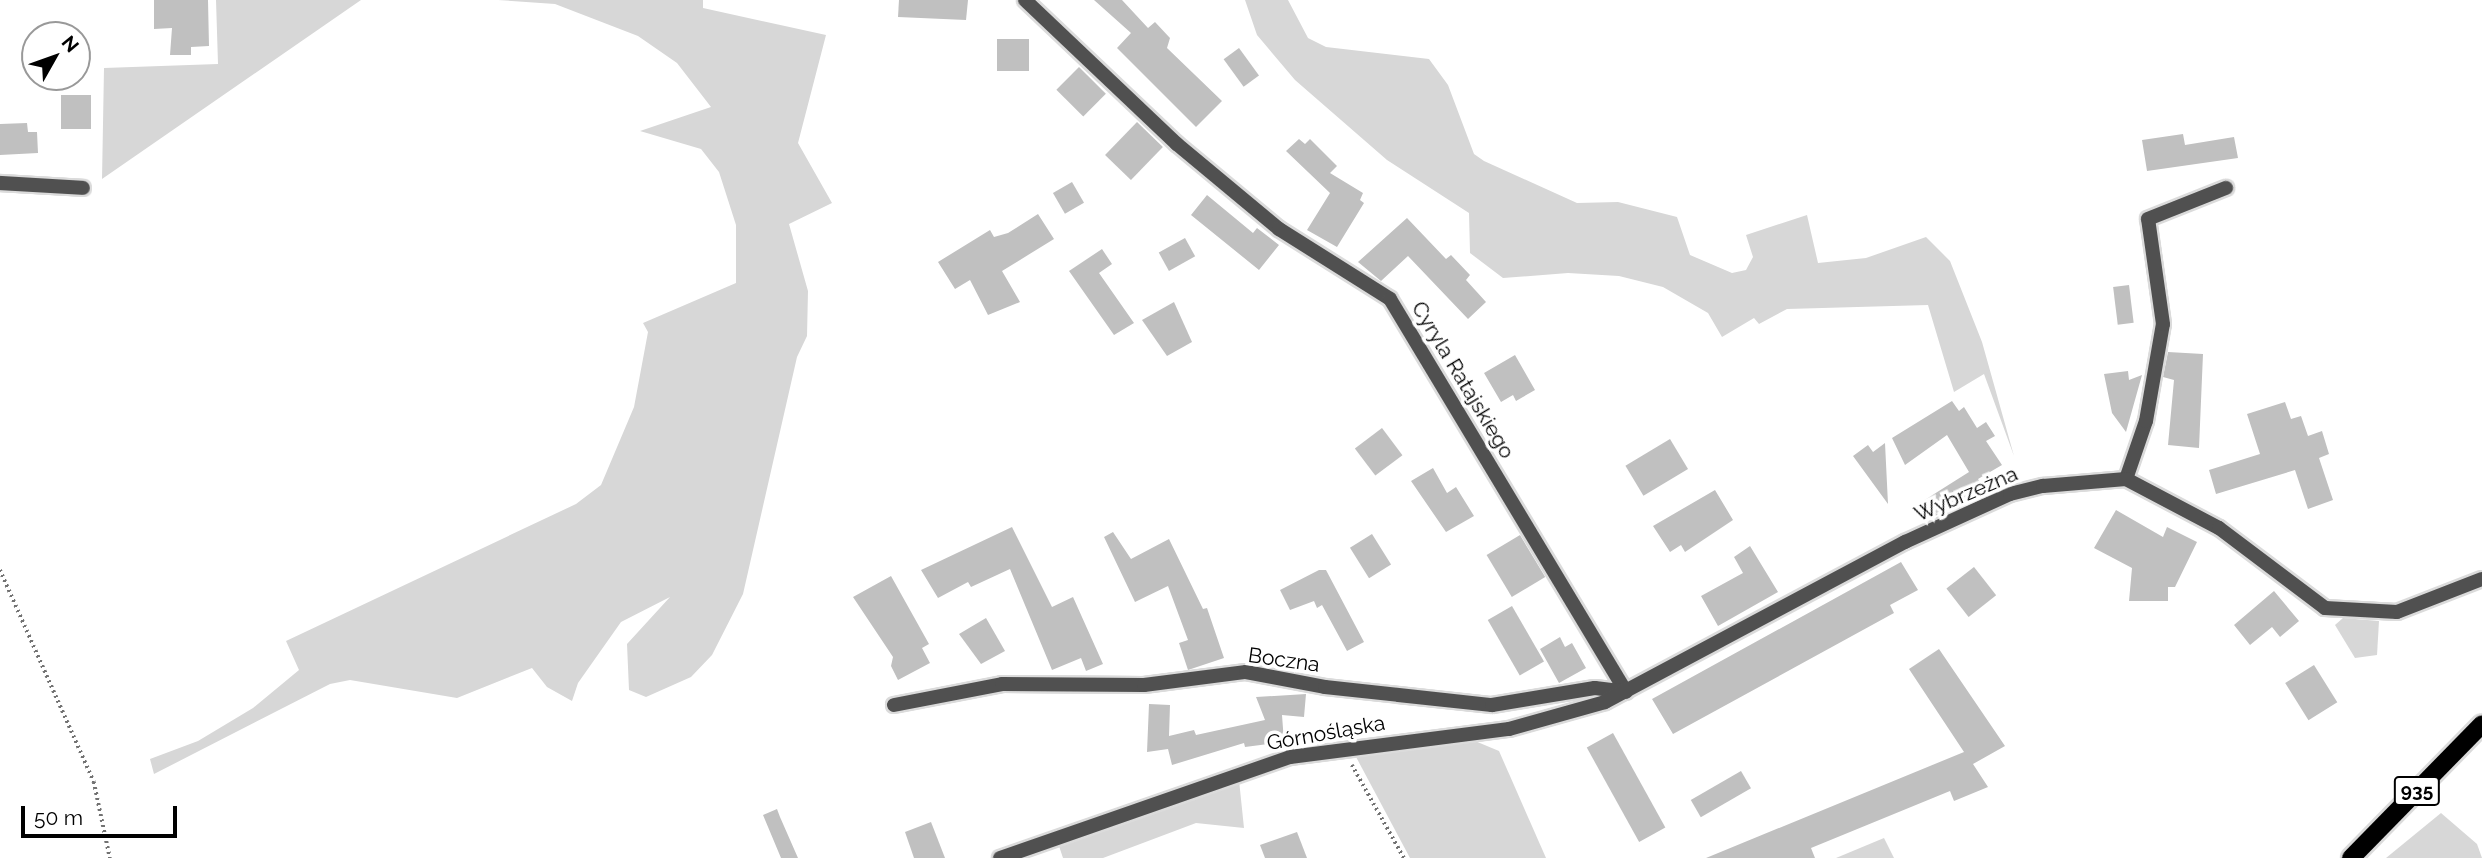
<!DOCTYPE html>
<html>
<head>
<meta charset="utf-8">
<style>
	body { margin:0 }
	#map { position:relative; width:2482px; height:858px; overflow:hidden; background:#fff; font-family:Raleway,sans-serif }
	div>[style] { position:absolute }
	.green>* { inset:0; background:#d7d7d7 }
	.building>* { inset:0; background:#c0c0c0; transform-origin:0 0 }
	.path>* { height:3.5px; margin-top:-1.75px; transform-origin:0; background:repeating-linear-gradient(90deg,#727272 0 2px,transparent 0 5.5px) }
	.roads { filter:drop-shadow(2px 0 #dbdbdb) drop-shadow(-2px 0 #dbdbdb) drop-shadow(0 2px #dbdbdb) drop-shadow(0 -2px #dbdbdb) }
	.minor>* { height:14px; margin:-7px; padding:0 7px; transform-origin:7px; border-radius:7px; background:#505050 }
	.primary>* { height:18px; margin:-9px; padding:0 9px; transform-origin:9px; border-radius:9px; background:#000 }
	span { translate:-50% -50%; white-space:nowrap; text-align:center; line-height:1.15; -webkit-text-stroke:7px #fff; paint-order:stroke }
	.shield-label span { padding:2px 5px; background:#fff; border:2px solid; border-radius:5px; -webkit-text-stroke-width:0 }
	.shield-label { font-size:19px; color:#000; font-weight:700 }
	.street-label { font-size:21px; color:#000 }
	.north { position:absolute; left:21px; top:21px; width:70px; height:70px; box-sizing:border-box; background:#fff; border:2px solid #999; border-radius:50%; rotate:50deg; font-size:19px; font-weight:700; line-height:28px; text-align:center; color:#000 }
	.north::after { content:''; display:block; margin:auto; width:24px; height:32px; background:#000; clip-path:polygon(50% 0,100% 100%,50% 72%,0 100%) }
	.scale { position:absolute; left:21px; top:806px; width:156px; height:32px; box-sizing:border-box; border:4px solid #000; border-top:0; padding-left:9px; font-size:21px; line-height:24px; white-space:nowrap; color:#000; -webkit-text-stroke:5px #fff; paint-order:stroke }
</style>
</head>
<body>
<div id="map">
	<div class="green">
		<div style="clip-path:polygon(216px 0,361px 0,102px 179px,104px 68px,218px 64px)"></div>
		<div style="clip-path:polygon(498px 0,703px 0,703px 8px,826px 35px,798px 143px,832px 203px,789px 224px,808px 291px,807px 336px,797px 357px,743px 594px,712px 655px,691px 677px,646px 697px,629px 690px,627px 644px,670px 597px,621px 622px,578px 683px,572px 701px,547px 687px,532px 668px,457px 698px,350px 680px,330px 684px,154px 774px,150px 759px,198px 741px,253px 708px,299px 670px,286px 641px,576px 504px,601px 485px,634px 407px,648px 332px,643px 323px,736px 283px,736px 225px,719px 172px,701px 149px,640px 131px,711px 107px,677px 63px,638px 36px,555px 4px)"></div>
		<div style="clip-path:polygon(1245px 0,1288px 0,1308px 38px,1326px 47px,1429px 59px,1448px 85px,1474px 154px,1484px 161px,1577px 203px,1618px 202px,1677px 217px,1690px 255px,1732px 273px,1746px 270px,1753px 257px,1746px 235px,1807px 215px,1818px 263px,1866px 258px,1926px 237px,1950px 261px,1982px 342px,2014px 456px,1984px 374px,1954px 392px,1928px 305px,1787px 309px,1759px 324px,1754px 318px,1722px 337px,1708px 313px,1663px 287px,1619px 276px,1568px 273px,1503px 278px,1470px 253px,1469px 213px,1387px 160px,1295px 80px,1257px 35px)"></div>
		<div style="clip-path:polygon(2343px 618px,2379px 621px,2377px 655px,2355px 658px,2335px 625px)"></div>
		<div style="clip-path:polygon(1475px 741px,1499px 751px,1546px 858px,1410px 858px,1355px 755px)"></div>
		<div style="clip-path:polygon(1239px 780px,1244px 828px,1196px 823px,1103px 858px,1063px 858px,1059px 846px)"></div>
		<div style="clip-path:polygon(2441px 813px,2477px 844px,2482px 858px,2386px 858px)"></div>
		<div style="clip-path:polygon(1884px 838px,1894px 858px,1836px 858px)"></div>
	</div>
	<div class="building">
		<div style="clip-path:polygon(154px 0,208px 0,209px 46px,191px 47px,191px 55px,170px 55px,172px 28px,154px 29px)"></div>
		<div style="clip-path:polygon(899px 0,968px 0,966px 20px,898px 17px)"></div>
		<div style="clip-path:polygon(1094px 0,1122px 0,1148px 28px,1155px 22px,1170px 38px,1167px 48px,1222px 101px,1196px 127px,1117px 48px,1131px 33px)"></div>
		<div style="left:997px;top:39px;width:32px;height:32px"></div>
		<div style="left:1239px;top:48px;width:34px;height:19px;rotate:54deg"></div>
		<div style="left:1079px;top:67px;width:38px;height:32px;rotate:45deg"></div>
		<div style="left:61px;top:95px;width:30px;height:34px"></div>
		<div style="left:1137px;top:122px;width:36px;height:46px;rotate:44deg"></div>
		<div style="clip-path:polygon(27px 123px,28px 132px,37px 132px,38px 153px,0 155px,0 124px)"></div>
		<div style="clip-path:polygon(2183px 134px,2185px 145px,2234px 137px,2238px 158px,2147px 171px,2142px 140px)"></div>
		<div style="clip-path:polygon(1299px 139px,1305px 144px,1310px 139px,1337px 166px,1330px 173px,1363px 193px,1360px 200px,1364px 203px,1337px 247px,1307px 230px,1330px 193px,1286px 151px)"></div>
		<div style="left:1072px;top:182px;width:24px;height:22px;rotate:60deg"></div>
		<div style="clip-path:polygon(1207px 195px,1253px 233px,1257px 228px,1279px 245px,1259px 270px,1191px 215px)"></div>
		<div style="clip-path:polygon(1038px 214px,1054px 239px,1002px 271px,1020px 302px,988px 315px,970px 280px,955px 289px,938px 262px,990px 230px,994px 237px,1008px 233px)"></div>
		<div style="clip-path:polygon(1407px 218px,1446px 259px,1451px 255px,1470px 275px,1466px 280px,1486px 302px,1468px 319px,1408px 256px,1381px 281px,1358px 262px)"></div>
		<div style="left:1185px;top:238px;width:21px;height:30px;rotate:61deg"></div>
		<div style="clip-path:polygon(1102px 249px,1112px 264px,1099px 273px,1134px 323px,1114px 335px,1069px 271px)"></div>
		<div style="left:2129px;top:285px;width:38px;height:16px;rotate:83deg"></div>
		<div style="clip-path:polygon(1174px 302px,1192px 342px,1167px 356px,1142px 320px)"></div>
		<div style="clip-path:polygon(2168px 352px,2203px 354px,2199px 448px,2168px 445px,2174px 380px,2163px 377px)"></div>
		<div style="clip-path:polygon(1515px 355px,1535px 390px,1516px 401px,1513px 395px,1501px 402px,1484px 373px)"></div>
		<div style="clip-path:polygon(2128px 371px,2129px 380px,2142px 375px,2126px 432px,2112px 413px,2104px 374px)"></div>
		<div style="clip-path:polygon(1952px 401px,1959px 411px,1964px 407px,1977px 428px,1986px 422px,1995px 436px,1986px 441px,2002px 465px,1978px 479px,1985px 491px,1931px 518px,1923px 501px,1969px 472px,1947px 435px,1905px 465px,1892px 438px)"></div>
		<div style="clip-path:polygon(2285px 402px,2291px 419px,2301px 416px,2308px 436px,2322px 431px,2329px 454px,2319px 458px,2333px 500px,2308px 509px,2295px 470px,2216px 494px,2209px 470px,2260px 454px,2247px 414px)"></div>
		<div style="left:1382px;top:428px;width:34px;height:34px;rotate:53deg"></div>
		<div style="left:1670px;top:439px;width:35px;height:52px;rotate:59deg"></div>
		<div style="clip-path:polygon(1885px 443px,1888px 504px,1853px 456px,1868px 445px,1873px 452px)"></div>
		<div style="clip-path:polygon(1433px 468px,1447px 493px,1456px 487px,1474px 516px,1446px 532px,1411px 481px)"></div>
		<div style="clip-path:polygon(1715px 490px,1733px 520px,1685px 552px,1681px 545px,1670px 552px,1653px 526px)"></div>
		<div style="clip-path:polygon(2116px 510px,2163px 537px,2167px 527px,2197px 542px,2175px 587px,2168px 587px,2168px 601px,2129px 601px,2132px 568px,2094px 548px)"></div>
		<div style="clip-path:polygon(1012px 527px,1052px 607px,1073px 597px,1103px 664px,1086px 671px,1081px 658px,1052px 670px,1010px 569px,971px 587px,968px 582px,938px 598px,921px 570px)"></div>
		<div style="clip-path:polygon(1113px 532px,1131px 559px,1169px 539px,1203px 609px,1207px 608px,1224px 658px,1188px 670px,1179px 643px,1188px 640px,1168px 586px,1135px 602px,1104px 537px)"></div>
		<div style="left:1372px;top:534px;width:36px;height:26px;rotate:58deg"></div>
		<div style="left:1520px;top:535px;width:49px;height:39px;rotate:59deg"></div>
		<div style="clip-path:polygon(1750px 546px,1778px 592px,1718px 626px,1701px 596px,1743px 573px,1734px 557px)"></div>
		<div style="clip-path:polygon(1901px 562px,1918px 590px,1890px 605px,1894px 613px,1673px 734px,1652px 699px)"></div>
		<div style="left:1974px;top:567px;width:36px;height:35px;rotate:52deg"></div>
		<div style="clip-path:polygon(1319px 570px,1326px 570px,1364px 642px,1347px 651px,1322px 605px,1317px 608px,1314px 601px,1290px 610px,1280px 590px)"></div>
		<div style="clip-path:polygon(891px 576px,929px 644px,922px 648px,930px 663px,898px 680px,891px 666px,893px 657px,853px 597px)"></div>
		<div style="clip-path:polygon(2274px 591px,2299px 621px,2280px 637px,2272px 627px,2250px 645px,2234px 625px)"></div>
		<div style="left:1512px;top:606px;width:64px;height:28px;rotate:60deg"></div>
		<div style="clip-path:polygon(986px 618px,1005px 651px,981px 664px,959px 634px)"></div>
		<div style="clip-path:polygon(1560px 637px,1565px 647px,1572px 643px,1586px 668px,1559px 683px,1540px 649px)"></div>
		<div style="clip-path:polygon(1939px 649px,2005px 746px,1973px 764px,1988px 787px,1954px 801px,1950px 791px,1811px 848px,1815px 858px,1706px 858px,1964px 752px,1909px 669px)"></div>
		<div style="left:2314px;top:665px;width:44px;height:34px;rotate:58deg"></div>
		<div style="clip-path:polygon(1306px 694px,1304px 717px,1282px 715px,1284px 742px,1245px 747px,1244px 743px,1172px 765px,1168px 749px,1147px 752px,1149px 704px,1170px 705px,1169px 736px,1194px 730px,1196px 735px,1265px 720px,1256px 697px)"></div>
		<div style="left:1613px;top:733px;width:108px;height:30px;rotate:61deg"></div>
		<div style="left:1741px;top:771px;width:20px;height:58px;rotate:60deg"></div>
		<div style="clip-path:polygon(777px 809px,780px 817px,798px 858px,781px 858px,763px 815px)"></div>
		<div style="clip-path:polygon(931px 822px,945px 858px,914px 858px,905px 832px)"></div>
		<div style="clip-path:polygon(1297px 832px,1307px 858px,1265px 858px,1260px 845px)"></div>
	</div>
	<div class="path">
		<div style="left:0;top:570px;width:232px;rotate:66.1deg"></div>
		<div style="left:94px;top:782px;width:78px;rotate:78.1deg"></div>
		<div style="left:1352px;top:765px;width:107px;rotate:60.8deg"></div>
	</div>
	<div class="roads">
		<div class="minor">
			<div style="left:1025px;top:0;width:209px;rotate:43.5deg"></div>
			<div style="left:1177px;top:144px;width:133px;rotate:39.8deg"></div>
			<div style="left:1279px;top:229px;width:131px;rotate:32.2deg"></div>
			<div style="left:1390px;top:299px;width:458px;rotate:59deg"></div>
			<div style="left:0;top:183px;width:83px;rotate:3.4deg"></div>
			<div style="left:2126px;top:479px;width:61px;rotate:-71deg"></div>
			<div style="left:2146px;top:421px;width:98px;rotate:-80.1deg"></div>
			<div style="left:2163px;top:324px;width:106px;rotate:-98.1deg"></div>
			<div style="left:2148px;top:219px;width:84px;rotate:-21.7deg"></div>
			<div style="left:894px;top:705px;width:110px;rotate:-11deg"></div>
			<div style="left:1002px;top:684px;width:142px;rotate:0.4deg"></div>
			<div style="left:1144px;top:685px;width:103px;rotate:-7.3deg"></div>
			<div style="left:1246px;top:672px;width:80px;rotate:10.8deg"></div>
			<div style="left:1325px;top:687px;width:168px;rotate:6.2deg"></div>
			<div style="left:1492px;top:705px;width:104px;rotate:-9.4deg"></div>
			<div style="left:1595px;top:688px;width:31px;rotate:7deg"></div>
			<div style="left:1000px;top:858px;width:307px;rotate:-19.2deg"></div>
			<div style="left:1290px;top:757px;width:221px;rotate:-7.3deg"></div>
			<div style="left:1509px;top:729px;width:100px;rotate:-15.7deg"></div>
			<div style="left:1605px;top:702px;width:340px;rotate:-28.1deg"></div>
			<div style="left:1905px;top:542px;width:115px;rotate:-24.6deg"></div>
			<div style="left:2010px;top:494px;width:34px;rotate:-14deg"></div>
			<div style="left:2043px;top:486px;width:83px;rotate:-4.8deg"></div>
			<div style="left:2126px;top:479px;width:105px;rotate:27.8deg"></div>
			<div style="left:2219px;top:528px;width:133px;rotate:37deg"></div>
			<div style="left:2325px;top:608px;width:72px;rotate:3.2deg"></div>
			<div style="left:2397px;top:612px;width:91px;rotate:-21.2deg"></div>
		</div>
		<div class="primary">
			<div style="left:2351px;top:858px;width:187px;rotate:-45.6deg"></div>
		</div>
	</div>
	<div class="shield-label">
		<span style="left:2417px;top:791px">935</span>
	</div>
	<div class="street-label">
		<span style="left:1463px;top:380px;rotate:59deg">Cyryla Ratajskiego</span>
		<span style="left:1966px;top:494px;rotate:-23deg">Wybrzeżna</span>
		<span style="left:1284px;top:660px;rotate:8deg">Boczna</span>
		<span style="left:1326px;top:733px;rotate:-10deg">Górnośląska</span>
	</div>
	<div class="north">N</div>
	<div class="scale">50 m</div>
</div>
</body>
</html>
